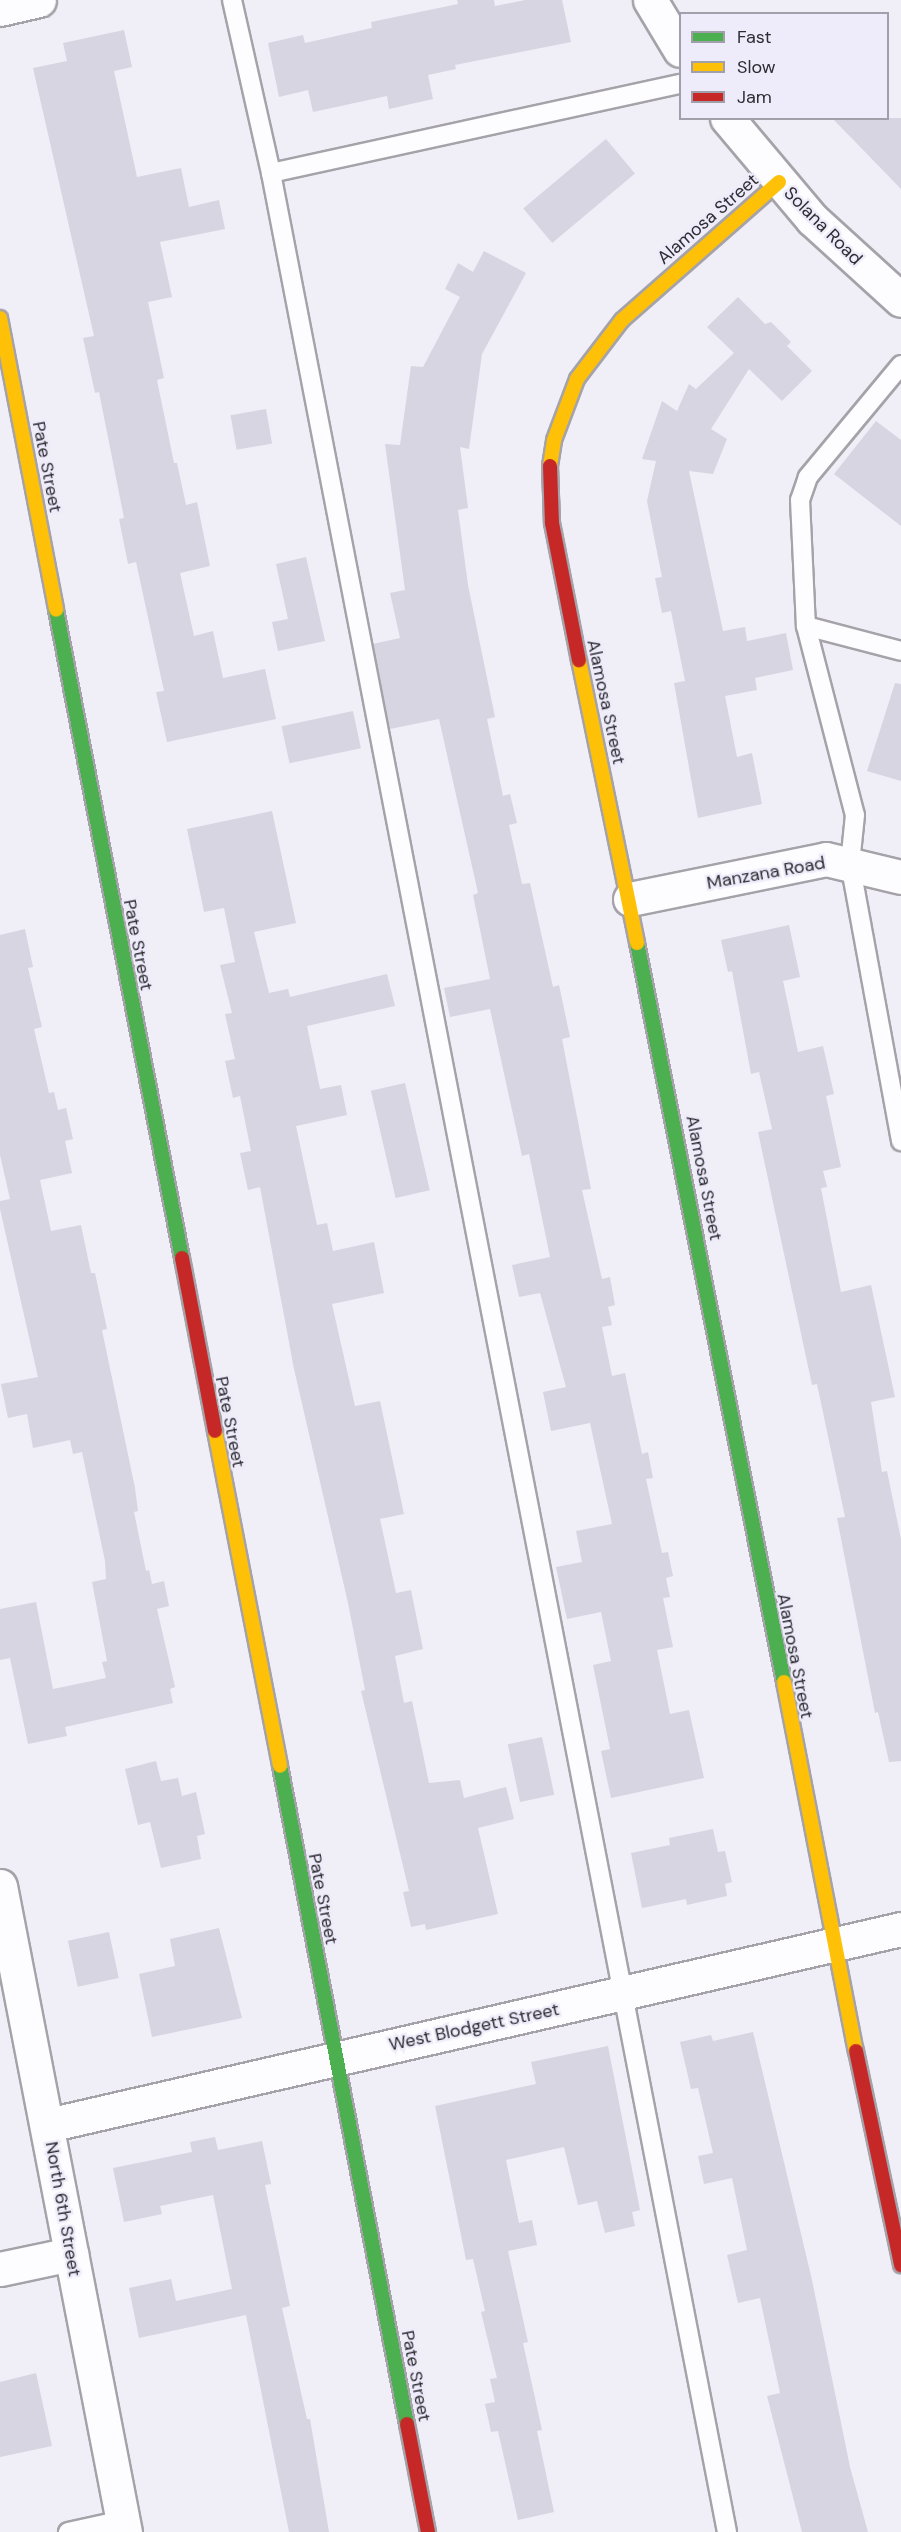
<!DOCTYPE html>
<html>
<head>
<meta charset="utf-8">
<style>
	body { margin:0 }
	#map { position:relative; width:901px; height:2532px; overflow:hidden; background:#f0eef6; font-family:"DM Sans",sans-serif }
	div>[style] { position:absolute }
	.building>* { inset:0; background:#d7d5e1; transform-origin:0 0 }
	.roads { filter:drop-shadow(2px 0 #a5a3a9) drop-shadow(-2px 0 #a5a3a9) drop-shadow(0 2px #a5a3a9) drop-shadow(0 -2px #a5a3a9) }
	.lane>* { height:18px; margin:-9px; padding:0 9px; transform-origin:9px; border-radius:9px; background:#fdfcfe }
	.street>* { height:33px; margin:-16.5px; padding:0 16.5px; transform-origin:16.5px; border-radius:16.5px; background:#fdfcfe }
	.fast>* { height:14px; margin:-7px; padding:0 7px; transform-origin:7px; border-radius:7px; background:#4caf50 }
	.slow>* { height:14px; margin:-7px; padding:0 7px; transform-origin:7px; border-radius:7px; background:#ffc107 }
	.jam>* { height:14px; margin:-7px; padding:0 7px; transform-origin:7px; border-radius:7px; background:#c62828 }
	span { translate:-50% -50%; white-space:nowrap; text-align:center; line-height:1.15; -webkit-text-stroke:4.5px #eeebfa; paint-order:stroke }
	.street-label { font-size:18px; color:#2d2c31 }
	.legend { position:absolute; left:679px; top:12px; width:210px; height:108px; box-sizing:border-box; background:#eeebfa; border:2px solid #a19faa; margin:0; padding:8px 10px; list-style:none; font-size:18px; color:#2d2c31 }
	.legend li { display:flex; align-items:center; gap:12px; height:30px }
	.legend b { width:30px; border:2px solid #a19faa }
</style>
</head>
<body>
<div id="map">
	<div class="building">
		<div style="clip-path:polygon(457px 0,494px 0,495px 6px,525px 0,562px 0,571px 42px,455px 65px,456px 69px,428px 75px,433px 99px,389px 109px,387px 96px,313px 112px,308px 90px,279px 97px,268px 43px,303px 35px,305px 43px,372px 28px,371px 22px,458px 4px)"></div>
		<div style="clip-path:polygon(124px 30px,132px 67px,114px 71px,137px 177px,181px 168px,189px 207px,219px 200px,225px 229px,160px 242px,172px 297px,148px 302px,164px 378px,157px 380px,174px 463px,177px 463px,186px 505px,197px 502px,210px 566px,180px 573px,194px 636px,213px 631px,223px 678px,265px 669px,276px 719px,167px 742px,156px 692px,164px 691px,136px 562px,128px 564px,119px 519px,124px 518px,99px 392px,95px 393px,83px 338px,94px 336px,33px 68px,67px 61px,63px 43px)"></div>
		<div style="clip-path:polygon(832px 118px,901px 118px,901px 189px)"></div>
		<div style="left:606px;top:139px;width:45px;height:108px;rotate:50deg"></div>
		<div style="clip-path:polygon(484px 251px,526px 273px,482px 354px,469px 449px,460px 447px,468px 508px,458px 510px,468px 585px,495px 717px,487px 719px,503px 796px,510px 794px,517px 823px,509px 825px,522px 884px,530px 883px,553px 987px,559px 985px,570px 1037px,562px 1039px,591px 1189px,582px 1190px,602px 1279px,610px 1277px,615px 1305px,608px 1307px,612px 1325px,602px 1327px,612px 1376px,625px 1373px,642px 1454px,648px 1452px,653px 1478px,646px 1479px,662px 1553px,668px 1552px,673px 1576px,666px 1578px,670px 1597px,663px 1598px,673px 1647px,657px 1650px,670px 1714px,689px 1710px,704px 1778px,611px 1798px,601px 1751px,610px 1749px,593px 1665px,611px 1661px,601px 1612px,567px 1619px,556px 1567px,582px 1562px,576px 1531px,612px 1524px,590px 1423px,551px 1431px,543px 1392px,566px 1387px,540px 1293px,519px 1297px,512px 1265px,550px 1257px,529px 1154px,522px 1156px,490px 1009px,450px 1017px,444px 988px,490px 979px,473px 895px,478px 893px,439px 719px,390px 729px,373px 644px,400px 638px,390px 593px,405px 590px,385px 444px,400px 445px,411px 366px,423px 367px,460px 297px,445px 289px,458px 263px,473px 272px)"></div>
		<div style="clip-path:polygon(738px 297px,765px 324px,771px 322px,791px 342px,787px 346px,812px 371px,782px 401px,749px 369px,711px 429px,727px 439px,713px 474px,689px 471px,723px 631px,745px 627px,747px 641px,786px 633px,793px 670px,755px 678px,757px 690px,725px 696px,737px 757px,752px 753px,762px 804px,698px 818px,674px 683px,685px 681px,671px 611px,662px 613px,655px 578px,662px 577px,647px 501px,656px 461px,642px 459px,662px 401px,677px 411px,689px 384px,696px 389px,734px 353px,707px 327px)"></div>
		<div style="left:266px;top:409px;width:35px;height:36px;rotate:80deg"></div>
		<div style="clip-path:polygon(876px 421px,901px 440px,901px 526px,834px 474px)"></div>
		<div style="clip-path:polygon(306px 557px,325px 641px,278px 651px,272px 622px,288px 619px,276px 564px)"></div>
		<div style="clip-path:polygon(895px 683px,901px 684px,901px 781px,867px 771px)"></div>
		<div style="left:353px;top:711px;width:38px;height:73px;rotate:78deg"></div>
		<div style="clip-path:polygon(272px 811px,296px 923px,254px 932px,269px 993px,288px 989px,290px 997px,387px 974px,395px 1006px,307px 1026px,320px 1089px,341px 1085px,347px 1115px,296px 1126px,317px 1225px,327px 1223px,333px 1251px,374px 1242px,384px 1293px,332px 1304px,355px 1406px,380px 1401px,404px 1514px,380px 1519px,396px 1593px,411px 1590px,423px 1649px,395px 1656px,404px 1703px,412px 1701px,429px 1783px,460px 1780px,464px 1798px,506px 1787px,514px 1819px,478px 1828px,498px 1914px,426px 1930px,425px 1924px,411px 1927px,403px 1892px,409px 1891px,361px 1691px,365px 1690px,348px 1603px,294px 1369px,260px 1187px,248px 1190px,240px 1153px,251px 1151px,240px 1096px,233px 1098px,225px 1061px,235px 1059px,225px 1014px,232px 1013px,220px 965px,235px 962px,224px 908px,204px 912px,187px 829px)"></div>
		<div style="clip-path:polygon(789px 925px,800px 977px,783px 981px,798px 1052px,823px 1046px,834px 1094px,826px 1096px,841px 1167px,823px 1171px,827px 1187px,821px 1188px,841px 1292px,871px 1285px,895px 1397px,871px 1402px,882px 1472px,887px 1471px,901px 1539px,901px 1761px,889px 1762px,878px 1712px,875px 1713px,837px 1518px,845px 1517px,817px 1384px,812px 1385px,758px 1132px,772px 1129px,759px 1072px,751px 1074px,732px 971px,728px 972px,721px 940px)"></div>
		<div style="clip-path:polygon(25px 929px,33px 967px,28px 968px,42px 1027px,34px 1029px,49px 1093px,54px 1092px,58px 1110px,66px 1108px,73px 1139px,65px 1141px,72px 1173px,40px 1180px,51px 1231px,81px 1225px,91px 1273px,95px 1273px,107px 1329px,102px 1330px,135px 1488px,138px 1511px,134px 1512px,146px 1571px,149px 1570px,152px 1584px,164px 1581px,169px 1606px,157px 1609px,175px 1687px,170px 1689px,173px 1703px,65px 1727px,67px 1736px,28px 1744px,10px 1658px,0 1660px,0 1609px,36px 1602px,53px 1689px,106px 1678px,102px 1662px,107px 1661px,92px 1582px,106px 1579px,105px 1561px,82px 1452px,73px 1454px,70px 1440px,33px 1448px,27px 1414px,8px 1418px,1px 1384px,38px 1377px,0 1209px,0 1201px,10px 1199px,0 1155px,0 935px)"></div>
		<div style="left:405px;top:1083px;width:110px;height:35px;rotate:77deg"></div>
		<div style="left:542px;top:1737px;width:59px;height:35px;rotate:78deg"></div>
		<div style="clip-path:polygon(156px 1761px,161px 1781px,178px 1778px,182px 1796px,196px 1792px,205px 1834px,197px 1836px,201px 1859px,161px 1868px,150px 1822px,138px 1825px,125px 1769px)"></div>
		<div style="clip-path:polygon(713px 1829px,718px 1852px,725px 1851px,732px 1882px,725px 1884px,727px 1896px,687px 1905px,686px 1899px,642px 1908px,631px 1853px,670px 1845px,669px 1838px)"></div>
		<div style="clip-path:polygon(219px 1928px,242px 2018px,152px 2037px,139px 1974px,175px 1966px,170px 1939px)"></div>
		<div style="left:109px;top:1932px;width:47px;height:42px;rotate:78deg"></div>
		<div style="clip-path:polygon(753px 2032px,812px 2280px,850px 2467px,868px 2532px,802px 2532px,767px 2396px,780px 2393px,760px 2298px,738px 2303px,727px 2255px,747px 2250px,732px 2178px,704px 2184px,698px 2156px,713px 2153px,698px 2088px,691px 2089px,680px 2042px,711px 2035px,713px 2041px)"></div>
		<div style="clip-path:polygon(608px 2046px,640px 2210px,632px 2212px,635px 2226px,605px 2233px,597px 2201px,578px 2205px,564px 2147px,506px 2160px,519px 2223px,532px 2220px,537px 2245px,508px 2251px,528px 2342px,523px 2343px,542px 2430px,537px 2431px,554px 2512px,518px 2520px,498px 2431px,491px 2432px,485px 2404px,495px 2402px,490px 2379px,497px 2378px,481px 2312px,485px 2311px,473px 2259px,466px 2260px,435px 2106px,536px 2084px,531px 2062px)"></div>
		<div style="clip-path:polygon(215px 2137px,218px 2150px,262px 2141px,271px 2184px,265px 2185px,290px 2306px,282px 2308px,307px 2419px,310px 2419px,329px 2532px,289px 2532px,246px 2315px,139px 2338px,129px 2288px,171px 2279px,176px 2301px,232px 2289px,213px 2195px,160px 2206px,162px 2214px,124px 2222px,113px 2168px,192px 2152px,190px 2142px)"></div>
		<div style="clip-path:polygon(36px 2373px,52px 2446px,0 2457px,0 2382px)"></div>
	</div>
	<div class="roads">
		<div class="lane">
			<div style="left:232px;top:0;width:177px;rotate:77.3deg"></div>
			<div style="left:271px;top:173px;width:2403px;rotate:79.06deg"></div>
			<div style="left:271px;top:173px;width:419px;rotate:-12.3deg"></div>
			<div style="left:901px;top:365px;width:146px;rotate:129.7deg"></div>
			<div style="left:808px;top:477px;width:24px;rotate:109deg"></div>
			<div style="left:800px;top:500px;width:126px;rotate:87.3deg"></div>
			<div style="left:806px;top:626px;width:195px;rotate:75.5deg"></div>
			<div style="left:855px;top:815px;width:48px;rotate:95.9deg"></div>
			<div style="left:850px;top:863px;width:283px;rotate:79.6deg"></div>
			<div style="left:806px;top:626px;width:98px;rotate:14.7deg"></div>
			<div style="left:68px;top:2532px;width:56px;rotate:-12.3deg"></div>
		</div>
		<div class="street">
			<div style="left:650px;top:0;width:58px;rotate:59deg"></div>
			<div style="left:0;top:9px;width:40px;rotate:-13deg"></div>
			<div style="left:727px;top:118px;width:132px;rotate:49.9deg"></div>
			<div style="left:812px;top:219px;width:120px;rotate:42.3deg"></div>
			<div style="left:630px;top:899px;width:200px;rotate:-11.5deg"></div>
			<div style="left:826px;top:859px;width:77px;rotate:13.5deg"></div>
			<div style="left:0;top:1886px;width:658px;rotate:79.05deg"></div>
			<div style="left:48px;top:2125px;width:875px;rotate:-12.94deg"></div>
			<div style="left:0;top:2269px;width:73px;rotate:-11.9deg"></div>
		</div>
		<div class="fast">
			<div style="left:56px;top:610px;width:660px;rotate:79deg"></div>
			<div style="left:637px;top:943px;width:753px;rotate:78.75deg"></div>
			<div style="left:280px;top:1766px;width:670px;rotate:79.08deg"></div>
		</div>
		<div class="slow">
			<div style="left:0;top:318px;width:297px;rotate:79.1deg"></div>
			<div style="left:550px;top:466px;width:26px;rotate:-81deg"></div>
			<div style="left:554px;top:440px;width:65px;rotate:-69.3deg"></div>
			<div style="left:577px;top:379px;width:74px;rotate:-52.7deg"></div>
			<div style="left:622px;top:320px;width:209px;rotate:-41.3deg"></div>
			<div style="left:579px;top:660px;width:289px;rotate:78.4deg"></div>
			<div style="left:215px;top:1431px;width:341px;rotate:79deg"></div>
			<div style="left:784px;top:1682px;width:376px;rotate:79deg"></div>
		</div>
		<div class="jam">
			<div style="left:550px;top:466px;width:57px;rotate:88deg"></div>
			<div style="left:552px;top:523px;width:140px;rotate:78.9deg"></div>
			<div style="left:182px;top:1258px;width:176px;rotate:79.2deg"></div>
			<div style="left:856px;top:2051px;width:219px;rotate:78.1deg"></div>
			<div style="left:407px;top:2424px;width:110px;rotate:79deg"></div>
		</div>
	</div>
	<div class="street-label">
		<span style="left:708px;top:219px;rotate:-41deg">Alamosa Street</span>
		<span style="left:823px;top:226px;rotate:45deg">Solana Road</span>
		<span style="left:47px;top:467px;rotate:79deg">Pate Street</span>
		<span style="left:606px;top:702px;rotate:78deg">Alamosa Street</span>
		<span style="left:766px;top:873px;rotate:-10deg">Manzana Road</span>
		<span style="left:138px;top:945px;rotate:79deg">Pate Street</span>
		<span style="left:704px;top:1178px;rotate:79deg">Alamosa Street</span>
		<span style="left:230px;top:1422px;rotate:79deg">Pate Street</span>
		<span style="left:795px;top:1656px;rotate:79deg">Alamosa Street</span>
		<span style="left:323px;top:1899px;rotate:79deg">Pate Street</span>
		<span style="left:474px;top:2027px;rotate:-12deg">West Blodgett Street</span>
		<span style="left:63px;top:2209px;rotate:80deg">North 6th Street</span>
		<span style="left:416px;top:2376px;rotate:79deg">Pate Street</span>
	</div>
	<ul class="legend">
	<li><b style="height:8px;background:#4caf50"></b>Fast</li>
	<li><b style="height:8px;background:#ffc107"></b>Slow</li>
	<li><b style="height:8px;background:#c62828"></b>Jam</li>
	</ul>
</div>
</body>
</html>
